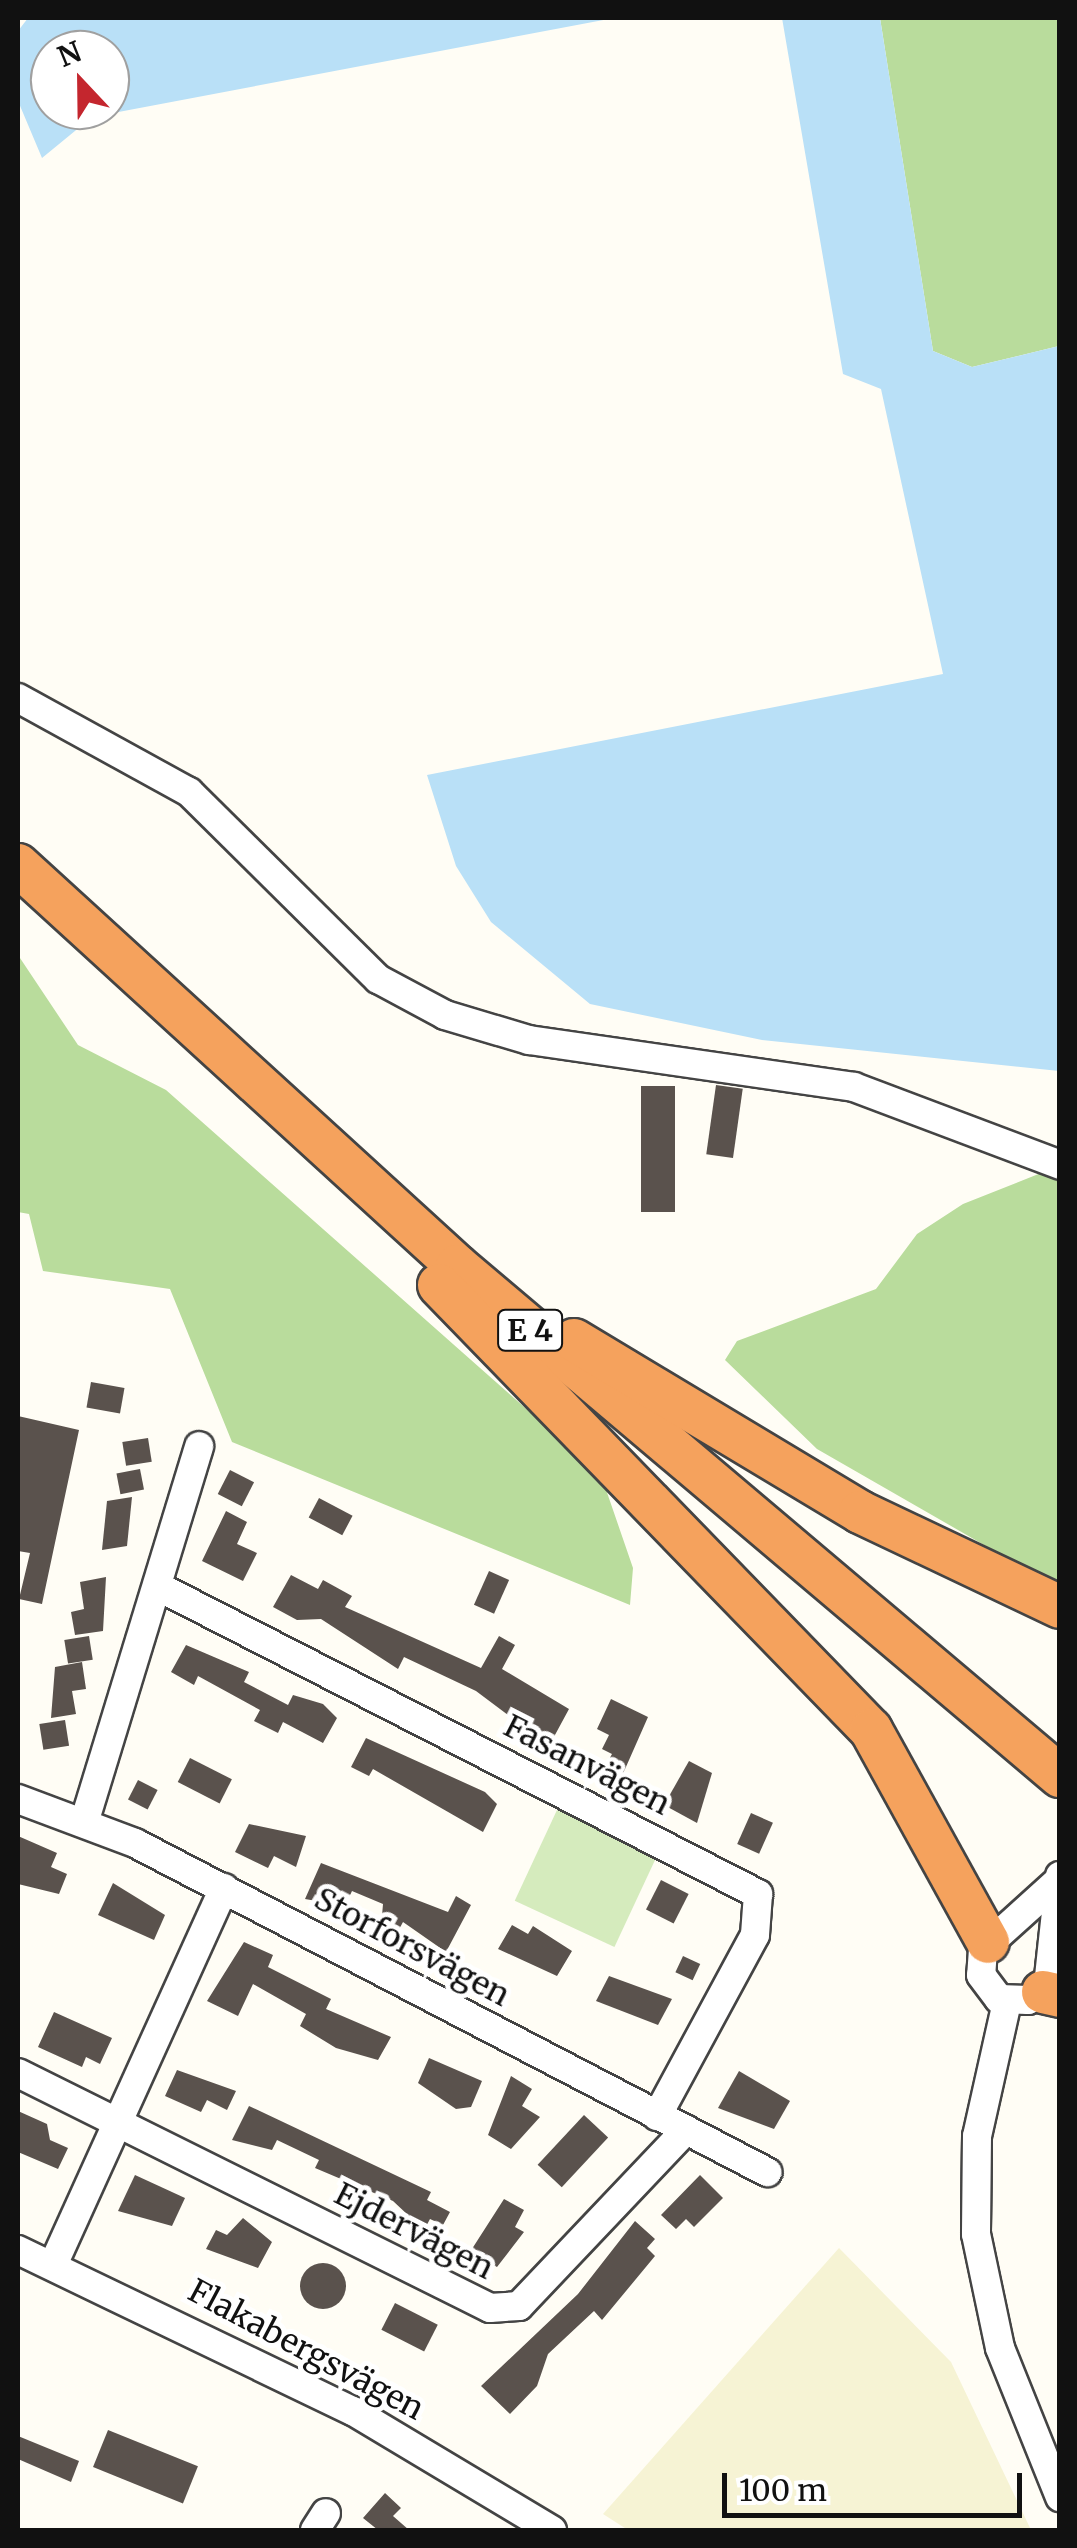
<!DOCTYPE html>
<html>
<head>
<meta charset="utf-8">
<style>
	body { margin:0 }
	#map { position:relative; width:1077px; height:2548px; overflow:hidden; background:#fffdf5; font-family:Merriweather,serif }
	div>[style] { position:absolute }
	.farmland>* { inset:0; background:#f6f3d4 }
	.green>* { inset:0; background:#d5ebbd; transform-origin:0 0 }
	.forest>* { inset:0; background:#b9dc9c }
	.water>* { inset:0; background:#b9e0f7 }
	.building>* { inset:0; background:#5a524d; transform-origin:0 0 }
	.round { border-radius:50% }
	.roads { filter:drop-shadow(2px 0 #444) drop-shadow(-2px 0 #444) drop-shadow(0 2px #444) drop-shadow(0 -2px #444) }
	.minor>* { height:28px; margin:-14px; padding:0 14px; transform-origin:14px; border-radius:14px; background:#fff }
	.highway>* { height:42px; margin:-21px; padding:0 21px; transform-origin:21px; border-radius:21px; background:#f5a25d }
	span { translate:-50% -50%; white-space:nowrap; text-align:center; line-height:1.15; -webkit-text-stroke:10px #fff; paint-order:stroke }
	.shield-label span { padding:2px 8px; background:#fff; border:2px solid; border-radius:8px; -webkit-text-stroke-width:0 }
	.shield-label { font-size:30px; color:#111; font-weight:700 }
	.street-label { font-size:32px; color:#111 }
	.frame { position:absolute; inset:0; border:20px solid #111; pointer-events:none }
	.north { position:absolute; left:30px; top:30px; width:100px; height:100px; box-sizing:border-box; background:#fff; border:2px solid #a0a0a0; border-radius:50%; rotate:338deg; font-size:28px; font-weight:700; line-height:40px; text-align:center; color:#111 }
	.north::after { content:''; display:block; margin:auto; width:35px; height:45px; background:#c4262e; clip-path:polygon(50% 0,100% 100%,50% 72%,0 100%) }
	.scale { position:absolute; left:722px; top:2473px; width:300px; height:45px; box-sizing:border-box; border:5px solid #111; border-top:0; padding-left:12px; font-size:30px; line-height:35px; white-space:nowrap; color:#111; -webkit-text-stroke:8px #fff; paint-order:stroke }
</style>
</head>
<body>
<div id="map">
	<div class="farmland">
		<div style="clip-path:polygon(839px 2248px,951px 2362px,1031px 2530px,628px 2530px,603px 2514px)"></div>
	</div>
	<div class="green">
		<div style="left:557px;top:1810px;width:110px;height:100px;rotate:25deg"></div>
	</div>
	<div class="forest">
		<div style="clip-path:polygon(880px 18px,1059px 18px,1059px 346px,972px 367px,933px 351px)"></div>
		<div style="clip-path:polygon(18px 955px,78px 1045px,166px 1090px,601px 1475px,633px 1568px,630px 1605px,232px 1442px,170px 1289px,43px 1271px,29px 1214px,18px 1212px)"></div>
		<div style="clip-path:polygon(1046px 1171px,1059px 1178px,1059px 1588px,817px 1449px,725px 1360px,737px 1341px,876px 1289px,917px 1234px,963px 1204px)"></div>
	</div>
	<div class="water">
		<div style="clip-path:polygon(evenodd,28px 18px,614px 18px,92px 117px,42px 158px,18px 101px,18px 31px,28px 18px,50px 50px,110px 50px,110px 110px,50px 110px,50px 50px)"></div>
		<div style="clip-path:polygon(782px 18px,880px 18px,933px 351px,972px 367px,1059px 346px,1059px 1071px,762px 1040px,590px 1004px,491px 922px,456px 866px,427px 775px,943px 674px,881px 389px,843px 374px)"></div>
	</div>
	<div class="building">
		<div style="left:716px;top:1085px;width:27px;height:70px;rotate:8deg"></div>
		<div style="left:641px;top:1086px;width:34px;height:126px"></div>
		<div style="left:91px;top:1382px;width:34px;height:26px;rotate:10deg"></div>
		<div style="clip-path:polygon(18px 1416px,79px 1430px,42px 1604px,19px 1599px,30px 1553px,18px 1551px)"></div>
		<div style="left:148px;top:1438px;width:24px;height:26px;rotate:81deg"></div>
		<div style="left:140px;top:1469px;width:21px;height:24px;rotate:79deg"></div>
		<div style="left:230px;top:1470px;width:27px;height:27px;rotate:27deg"></div>
		<div style="clip-path:polygon(132px 1497px,127px 1546px,102px 1550px,107px 1501px)"></div>
		<div style="left:319px;top:1498px;width:38px;height:22px;rotate:28deg"></div>
		<div style="clip-path:polygon(226px 1511px,247px 1522px,237px 1544px,257px 1553px,243px 1581px,202px 1561px)"></div>
		<div style="left:489px;top:1571px;width:22px;height:37px;rotate:24deg"></div>
		<div style="clip-path:polygon(291px 1575px,318px 1589px,323px 1580px,352px 1596px,345px 1607px,481px 1668px,499px 1636px,515px 1645px,502px 1669px,569px 1709px,549px 1746px,476px 1691px,404px 1657px,398px 1669px,321px 1619px,297px 1620px,273px 1607px)"></div>
		<div style="clip-path:polygon(106px 1577px,103px 1631px,75px 1635px,71px 1612px,84px 1609px,80px 1582px)"></div>
		<div style="left:89px;top:1636px;width:24px;height:25px;rotate:81deg"></div>
		<div style="clip-path:polygon(186px 1645px,249px 1672px,244px 1682px,288px 1705px,293px 1695px,323px 1704px,337px 1718px,323px 1743px,283px 1722px,278px 1733px,254px 1721px,260px 1710px,198px 1676px,194px 1685px,171px 1672px)"></div>
		<div style="clip-path:polygon(82px 1662px,86px 1689px,72px 1691px,76px 1714px,51px 1718px,55px 1667px)"></div>
		<div style="clip-path:polygon(611px 1699px,648px 1717px,618px 1785px,600px 1776px,612px 1754px,602px 1749px,609px 1735px,597px 1729px)"></div>
		<div style="left:65px;top:1720px;width:26px;height:26px;rotate:81deg"></div>
		<div style="clip-path:polygon(366px 1738px,485px 1792px,497px 1804px,483px 1832px,373px 1769px,369px 1776px,351px 1767px)"></div>
		<div style="left:190px;top:1758px;width:47px;height:27px;rotate:27deg"></div>
		<div style="clip-path:polygon(689px 1761px,712px 1773px,697px 1823px,664px 1805px)"></div>
		<div style="left:138px;top:1780px;width:22px;height:22px;rotate:27deg"></div>
		<div style="left:751px;top:1813px;width:24px;height:34px;rotate:24deg"></div>
		<div style="clip-path:polygon(249px 1824px,306px 1836px,296px 1867px,274px 1856px,268px 1868px,235px 1852px)"></div>
		<div style="clip-path:polygon(18px 1836px,57px 1853px,51px 1867px,67px 1874px,59px 1894px,18px 1884px)"></div>
		<div style="clip-path:polygon(321px 1863px,448px 1912px,456px 1896px,471px 1905px,446px 1952px,403px 1922px,396px 1935px,381px 1927px,383px 1904px,352px 1891px,345px 1906px,305px 1899px)"></div>
		<div style="left:661px;top:1880px;width:31px;height:33px;rotate:27deg"></div>
		<div style="clip-path:polygon(113px 1883px,165px 1915px,154px 1940px,98px 1915px)"></div>
		<div style="clip-path:polygon(512px 1925px,528px 1934px,533px 1926px,572px 1951px,557px 1976px,498px 1949px)"></div>
		<div style="clip-path:polygon(244px 1942px,273px 1955px,268px 1967px,331px 1999px,326px 2009px,391px 2037px,378px 2060px,336px 2048px,300px 2026px,306px 2014px,253px 1984px,238px 2016px,207px 2001px)"></div>
		<div style="left:683px;top:1956px;width:19px;height:18px;rotate:25deg"></div>
		<div style="clip-path:polygon(609px 1976px,672px 1999px,658px 2025px,596px 2001px)"></div>
		<div style="clip-path:polygon(54px 2012px,112px 2038px,100px 2064px,86px 2057px,82px 2067px,38px 2047px)"></div>
		<div style="clip-path:polygon(429px 2058px,482px 2081px,471px 2107px,456px 2109px,418px 2083px)"></div>
		<div style="clip-path:polygon(177px 2070px,236px 2091px,227px 2110px,207px 2100px,201px 2112px,165px 2096px)"></div>
		<div style="clip-path:polygon(739px 2071px,790px 2101px,774px 2129px,718px 2108px)"></div>
		<div style="clip-path:polygon(511px 2076px,532px 2089px,522px 2106px,540px 2117px,511px 2149px,488px 2135px)"></div>
		<div style="clip-path:polygon(249px 2106px,431px 2192px,427px 2200px,450px 2212px,443px 2225px,430px 2219px,422px 2234px,404px 2225px,409px 2216px,393px 2201px,315px 2168px,319px 2160px,277px 2140px,272px 2150px,232px 2140px)"></div>
		<div style="clip-path:polygon(18px 2111px,47px 2124px,50px 2140px,68px 2148px,58px 2169px,18px 2152px)"></div>
		<div style="left:584px;top:2115px;width:33px;height:68px;rotate:43deg"></div>
		<div style="clip-path:polygon(135px 2175px,185px 2198px,172px 2226px,118px 2211px)"></div>
		<div style="clip-path:polygon(700px 2175px,723px 2198px,694px 2227px,686px 2219px,676px 2229px,661px 2215px)"></div>
		<div style="clip-path:polygon(504px 2199px,524px 2210px,515px 2227px,524px 2232px,497px 2267px,470px 2252px)"></div>
		<div style="clip-path:polygon(243px 2218px,272px 2242px,258px 2268px,206px 2249px,216px 2230px,227px 2235px)"></div>
		<div style="clip-path:polygon(635px 2221px,655px 2239px,647px 2248px,655px 2256px,602px 2320px,594px 2311px,548px 2354px,537px 2386px,510px 2414px,481px 2386px,578px 2294px)"></div>
		<div class="round" style="left:300px;top:2263px;width:46px;height:46px"></div>
		<div style="left:395px;top:2303px;width:48px;height:30px;rotate:27deg"></div>
		<div style="left:108px;top:2430px;width:97px;height:40px;rotate:22deg"></div>
		<div style="clip-path:polygon(18px 2436px,79px 2461px,71px 2482px,18px 2459px)"></div>
		<div style="clip-path:polygon(385px 2493px,401px 2508px,393px 2516px,409px 2530px,378px 2530px,363px 2518px)"></div>
	</div>
	<div class="roads">
		<div class="minor">
			<div style="left:18px;top:698px;width:195px;rotate:28.8deg"></div>
			<div style="left:189px;top:792px;width:266px;rotate:44.7deg"></div>
			<div style="left:378px;top:979px;width:76px;rotate:28.2deg"></div>
			<div style="left:445px;top:1015px;width:88px;rotate:16.6deg"></div>
			<div style="left:529px;top:1040px;width:328px;rotate:8.2deg"></div>
			<div style="left:854px;top:1087px;width:220px;rotate:20.7deg"></div>
			<div style="left:161px;top:1588px;width:671px;rotate:27.14deg"></div>
			<div style="left:758px;top:1894px;width:41px;rotate:94.2deg"></div>
			<div style="left:755px;top:1935px;width:206px;rotate:118.4deg"></div>
			<div style="left:18px;top:1799px;width:125px;rotate:20.6deg"></div>
			<div style="left:135px;top:1843px;width:713px;rotate:27.5deg"></div>
			<div style="left:84px;top:1823px;width:394px;rotate:-73deg"></div>
			<div style="left:1056px;top:1883px;width:98px;rotate:137.9deg"></div>
			<div style="left:983px;top:1949px;width:26px;rotate:94deg"></div>
			<div style="left:981px;top:1975px;width:30px;rotate:53deg"></div>
			<div style="left:999px;top:1999px;width:29px;rotate:2deg"></div>
			<div style="left:1028px;top:2000px;width:24px;rotate:-35deg"></div>
			<div style="left:1048px;top:1986px;width:111px;rotate:-83.8deg"></div>
			<div style="left:1007px;top:2002px;width:137px;rotate:102.6deg"></div>
			<div style="left:977px;top:2136px;width:98px;rotate:90.6deg"></div>
			<div style="left:976px;top:2234px;width:116px;rotate:78.1deg"></div>
			<div style="left:1000px;top:2348px;width:161px;rotate:68.1deg"></div>
			<div style="left:18px;top:2073px;width:527px;rotate:26.47deg"></div>
			<div style="left:490px;top:2308px;width:29px;rotate:-4deg"></div>
			<div style="left:519px;top:2306px;width:243px;rotate:-46.5deg"></div>
			<div style="left:18px;top:2250px;width:372px;rotate:25.7deg"></div>
			<div style="left:353px;top:2411px;width:232px;rotate:30.9deg"></div>
			<div style="left:53px;top:2265px;width:414px;rotate:-65.6deg"></div>
			<div style="left:315px;top:2530px;width:20px;rotate:-57deg"></div>
		</div>
		<div class="highway">
			<div style="left:18px;top:865px;width:595px;rotate:42.41deg"></div>
			<div style="left:457px;top:1266px;width:790px;rotate:40.22deg"></div>
			<div style="left:439px;top:1285px;width:620px;rotate:45.85deg"></div>
			<div style="left:871px;top:1730px;width:242px;rotate:61.1deg"></div>
			<div style="left:574px;top:1340px;width:334px;rotate:31deg"></div>
			<div style="left:860px;top:1512px;width:221px;rotate:25.4deg"></div>
			<div style="left:1043px;top:1992px;width:17px;rotate:13deg"></div>
		</div>
	</div>
	<div class="shield-label">
		<span style="left:530px;top:1330px">E 4</span>
	</div>
	<div class="street-label">
		<span style="left:587px;top:1765px;rotate:27deg">Fasanvägen</span>
		<span style="left:412px;top:1947px;rotate:28deg">Storforsvägen</span>
		<span style="left:414px;top:2231px;rotate:27deg">Ejdervägen</span>
		<span style="left:306px;top:2350px;rotate:28deg">Flakabergsvägen</span>
	</div>
	<div class="frame"></div>
	<div class="north">N</div>
	<div class="scale">100 m</div>
</div>
</body>
</html>
